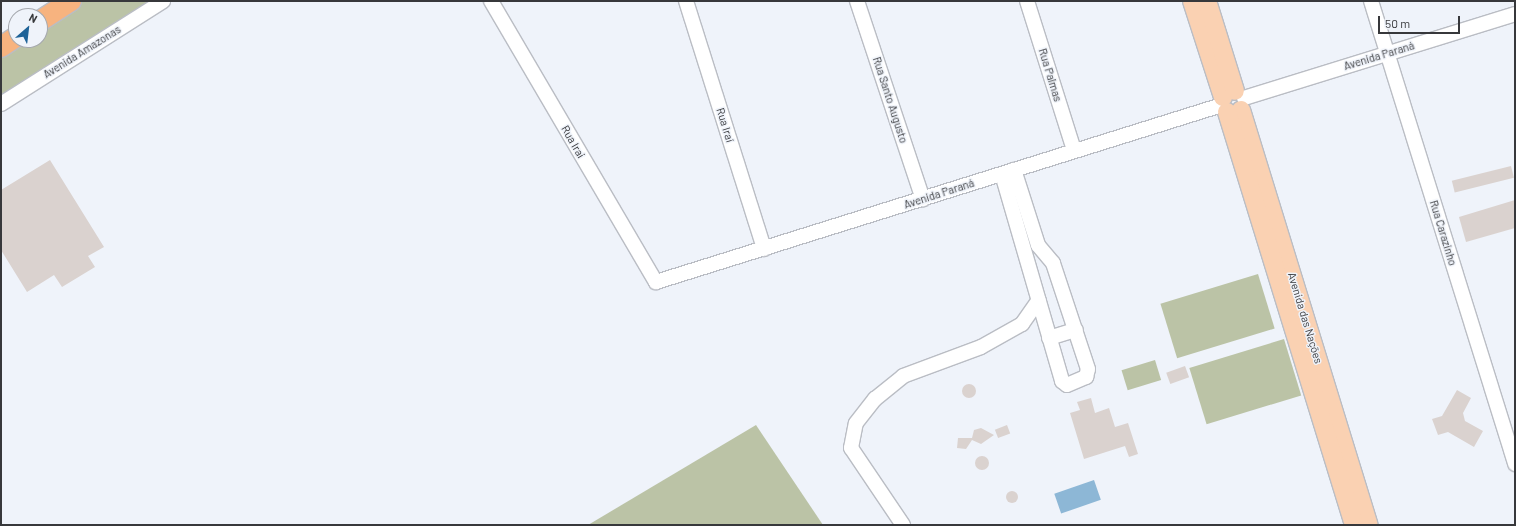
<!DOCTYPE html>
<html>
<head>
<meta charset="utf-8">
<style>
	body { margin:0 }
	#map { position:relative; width:1516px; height:526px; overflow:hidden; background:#eff3fa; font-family:Barlow,sans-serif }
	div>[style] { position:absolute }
	.green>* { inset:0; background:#bbc3a6; transform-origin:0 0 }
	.water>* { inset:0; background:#8db7d6; transform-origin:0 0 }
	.building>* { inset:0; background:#dad2cf; transform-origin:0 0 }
	.round { border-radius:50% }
	.roads { filter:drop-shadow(1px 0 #babdc4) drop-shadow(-1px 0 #babdc4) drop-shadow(0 1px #babdc4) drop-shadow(0 -1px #babdc4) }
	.minor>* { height:14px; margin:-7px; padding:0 7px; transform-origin:7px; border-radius:7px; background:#fff }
	.major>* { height:18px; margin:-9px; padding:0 9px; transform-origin:9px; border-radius:9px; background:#fad1b2 }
	.highway>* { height:20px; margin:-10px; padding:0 10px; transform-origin:10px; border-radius:10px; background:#f7b37f }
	span { translate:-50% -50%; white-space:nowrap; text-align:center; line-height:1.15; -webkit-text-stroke:3px #eff3fa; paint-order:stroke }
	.street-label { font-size:11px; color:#37383b }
	.frame { position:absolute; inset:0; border:2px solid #37383b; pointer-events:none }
	.north { position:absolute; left:8px; top:8px; width:40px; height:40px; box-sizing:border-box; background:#eff3fa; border:1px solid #a5a8ae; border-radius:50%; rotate:28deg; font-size:11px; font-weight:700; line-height:16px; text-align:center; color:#37383b }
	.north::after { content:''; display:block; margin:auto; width:14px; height:18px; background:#1f6398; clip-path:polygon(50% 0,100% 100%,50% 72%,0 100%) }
	.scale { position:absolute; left:1378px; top:16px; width:82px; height:18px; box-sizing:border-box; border:2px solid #37383b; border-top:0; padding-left:5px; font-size:12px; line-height:14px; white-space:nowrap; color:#37383b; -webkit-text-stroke:3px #eff3fa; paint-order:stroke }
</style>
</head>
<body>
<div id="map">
	<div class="green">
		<div style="clip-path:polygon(81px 1px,151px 1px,1px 97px,1px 54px,22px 40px,40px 40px,40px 28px)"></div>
		<div style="left:1258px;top:274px;width:57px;height:102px;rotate:73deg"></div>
		<div style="left:1284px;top:339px;width:59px;height:99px;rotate:73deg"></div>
		<div style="left:1155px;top:360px;width:21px;height:35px;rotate:73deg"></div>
		<div style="clip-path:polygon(756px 425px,823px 525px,588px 525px)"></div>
	</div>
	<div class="water">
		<div style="left:1094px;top:480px;width:21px;height:42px;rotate:71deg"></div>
	</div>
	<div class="building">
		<div style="clip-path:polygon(50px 160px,104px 247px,88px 256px,95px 267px,62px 287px,54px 275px,27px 292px,1px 250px,1px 190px)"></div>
		<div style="left:1511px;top:166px;width:12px;height:61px;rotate:76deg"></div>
		<div style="clip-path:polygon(1515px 200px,1515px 228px,1466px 242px,1459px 217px)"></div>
		<div style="left:1185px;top:366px;width:12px;height:20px;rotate:70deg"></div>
		<div class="round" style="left:962px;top:384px;width:14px;height:14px"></div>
		<div style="clip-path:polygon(1457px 390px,1471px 398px,1463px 413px,1465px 421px,1483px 431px,1474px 447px,1448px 432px,1438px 435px,1432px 419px,1442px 416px)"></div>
		<div style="clip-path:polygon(1091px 398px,1095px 413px,1109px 408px,1115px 427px,1128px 423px,1138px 454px,1129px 457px,1125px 446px,1084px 459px,1070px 413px,1080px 410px,1077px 402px)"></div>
		<div style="left:1007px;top:425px;width:9px;height:13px;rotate:69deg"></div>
		<div style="clip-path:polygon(981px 428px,994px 435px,981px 444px,972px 440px,966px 449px,957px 448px,958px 438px,972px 438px,974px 430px)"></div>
		<div class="round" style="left:975px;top:456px;width:14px;height:14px"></div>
		<div class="round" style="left:1006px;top:491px;width:12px;height:12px"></div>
	</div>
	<div class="roads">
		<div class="minor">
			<div style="left:491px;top:1px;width:326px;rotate:59.6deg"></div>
			<div style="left:656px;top:282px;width:593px;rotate:-17.37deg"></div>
			<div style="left:686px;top:1px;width:260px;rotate:72.5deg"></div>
			<div style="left:857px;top:1px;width:209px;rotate:71.6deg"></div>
			<div style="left:1027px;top:1px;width:156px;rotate:72.5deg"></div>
			<div style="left:1371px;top:1px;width:485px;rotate:72.7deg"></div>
			<div style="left:1244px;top:98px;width:284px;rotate:-17.2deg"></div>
			<div style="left:1px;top:104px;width:192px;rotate:-32.4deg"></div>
			<div style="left:1002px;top:174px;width:216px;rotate:73.8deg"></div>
			<div style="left:1062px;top:381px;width:6px;rotate:39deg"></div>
			<div style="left:1067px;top:385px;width:21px;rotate:-23deg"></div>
			<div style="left:1086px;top:377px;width:8px;rotate:-76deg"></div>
			<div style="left:1088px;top:369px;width:112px;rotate:-108.3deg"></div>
			<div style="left:1053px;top:263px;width:23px;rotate:-130deg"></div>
			<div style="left:1038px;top:245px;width:79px;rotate:-107.7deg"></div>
			<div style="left:1049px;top:338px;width:28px;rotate:-17deg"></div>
			<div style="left:903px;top:525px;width:93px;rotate:-124deg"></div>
			<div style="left:851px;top:448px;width:25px;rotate:-79deg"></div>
			<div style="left:856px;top:423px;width:31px;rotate:-52deg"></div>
			<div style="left:875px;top:399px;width:36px;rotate:-39deg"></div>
			<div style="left:903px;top:376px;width:83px;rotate:-20.4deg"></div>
			<div style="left:981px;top:347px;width:47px;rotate:-29.3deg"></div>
			<div style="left:1022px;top:324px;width:29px;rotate:-55deg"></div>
		</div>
		<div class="major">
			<div style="left:1192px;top:1px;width:101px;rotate:72.1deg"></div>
			<div style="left:1207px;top:1px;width:94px;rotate:72.7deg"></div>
			<div style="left:1241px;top:110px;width:434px;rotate:72.9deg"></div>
			<div style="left:1227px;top:112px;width:432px;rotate:72.9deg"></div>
		</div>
		<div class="highway">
			<div style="left:40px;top:21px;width:37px;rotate:-33deg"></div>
			<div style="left:1px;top:47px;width:18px;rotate:-34deg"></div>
		</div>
	</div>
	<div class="street-label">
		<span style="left:82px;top:52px;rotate:-32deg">Avenida Amazonas</span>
		<span style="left:1379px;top:56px;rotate:-17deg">Avenida Paraná</span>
		<span style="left:1050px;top:75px;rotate:73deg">Rua Palmas</span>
		<span style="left:890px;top:100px;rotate:72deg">Rua Santo Augusto</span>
		<span style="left:725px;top:125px;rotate:73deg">Rua Iraí</span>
		<span style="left:573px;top:142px;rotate:60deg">Rua Irai</span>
		<span style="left:939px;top:194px;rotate:-18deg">Avenida Paraná</span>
		<span style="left:1443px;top:233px;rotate:73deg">Rua Carazinho</span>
		<span style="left:1305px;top:318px;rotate:73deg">Avenida das Nações</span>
	</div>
	<div class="frame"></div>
	<div class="north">N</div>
	<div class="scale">50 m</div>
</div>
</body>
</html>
